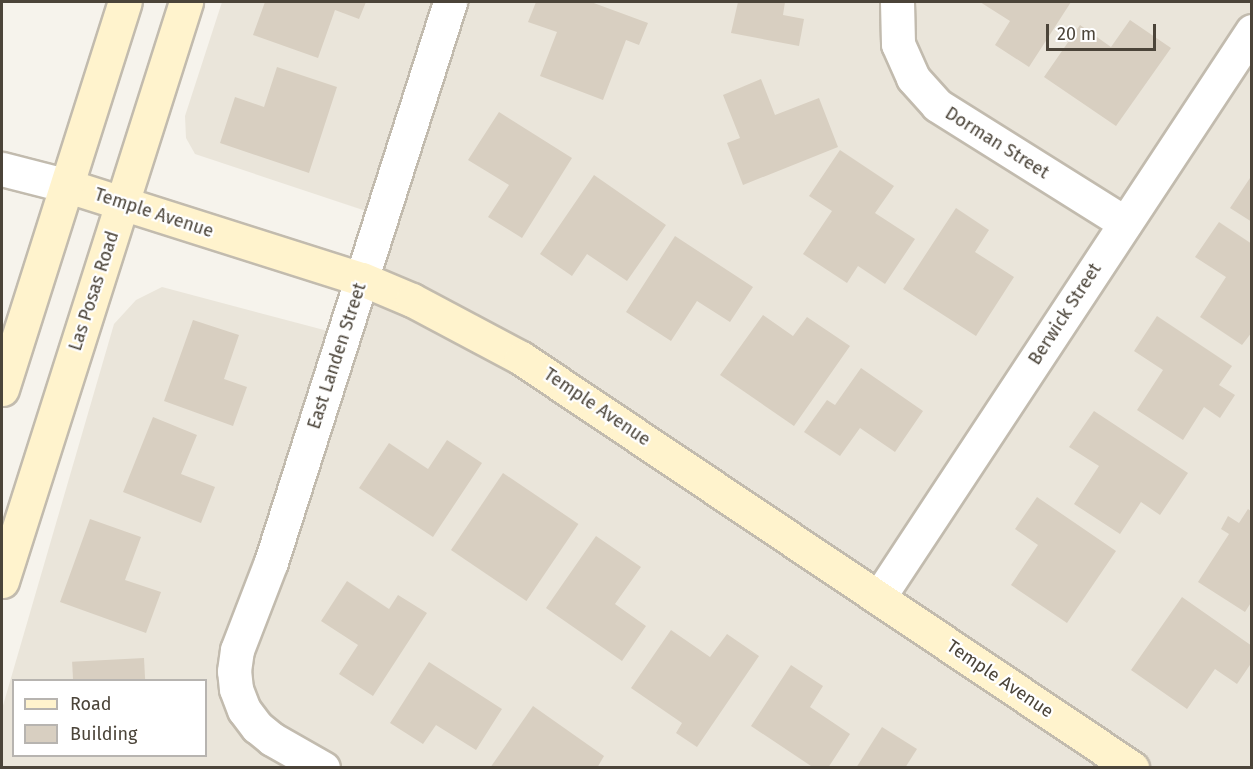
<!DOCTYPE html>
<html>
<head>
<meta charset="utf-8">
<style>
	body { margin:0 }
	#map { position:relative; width:1253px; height:769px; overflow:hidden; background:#f6f3ec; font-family:"Fira Sans",sans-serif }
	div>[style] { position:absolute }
	.residential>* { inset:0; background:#eae5da }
	.building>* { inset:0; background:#d8cfc1; transform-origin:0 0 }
	.roads { filter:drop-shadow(2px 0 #c2bbae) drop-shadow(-2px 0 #c2bbae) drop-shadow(0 2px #c2bbae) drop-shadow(0 -2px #c2bbae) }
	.minor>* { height:33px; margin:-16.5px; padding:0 16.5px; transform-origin:16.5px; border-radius:16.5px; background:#fff }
	.secondary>* { height:33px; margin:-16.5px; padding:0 16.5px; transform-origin:16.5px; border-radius:16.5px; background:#fff3cd }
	span { translate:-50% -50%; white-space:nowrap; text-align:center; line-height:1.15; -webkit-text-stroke:4.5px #fff; paint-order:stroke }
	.street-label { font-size:18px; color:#4b4439 }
	.frame { position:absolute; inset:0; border:3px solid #4b4439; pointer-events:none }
	.legend { position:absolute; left:12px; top:679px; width:195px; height:78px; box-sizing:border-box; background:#fff; border:2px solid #b7b4b0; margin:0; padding:8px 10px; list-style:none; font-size:18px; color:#4b4439 }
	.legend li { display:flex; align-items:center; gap:12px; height:30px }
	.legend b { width:30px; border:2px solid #b7b4b0 }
	.scale { position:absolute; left:1046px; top:24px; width:110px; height:27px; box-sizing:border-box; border:3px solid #4b4439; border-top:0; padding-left:8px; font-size:18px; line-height:21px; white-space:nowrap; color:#4b4439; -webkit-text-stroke:4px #fff; paint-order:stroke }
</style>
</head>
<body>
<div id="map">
	<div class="residential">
		<div style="clip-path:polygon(evenodd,222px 2px,1251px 2px,1251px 767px,2px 768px,2px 709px,114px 324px,136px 300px,162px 287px,343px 335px,381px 216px,195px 154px,186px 138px,185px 116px,222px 2px,14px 680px,206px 680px,206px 756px,14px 756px,14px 680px)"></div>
	</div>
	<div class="building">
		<div style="clip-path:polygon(265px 2px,366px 2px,359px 19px,335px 10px,318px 58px,253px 35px)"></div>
		<div style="clip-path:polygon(536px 2px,591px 2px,648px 23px,639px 45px,626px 40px,603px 100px,540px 76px,557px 32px,528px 22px)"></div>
		<div style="clip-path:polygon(738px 2px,785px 2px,783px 15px,804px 19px,799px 46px,731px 33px)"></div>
		<div style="clip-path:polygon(980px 2px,1071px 2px,1029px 67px,995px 45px,1010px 21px)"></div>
		<div style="clip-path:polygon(1130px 20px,1171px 48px,1116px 126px,1044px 77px,1080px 25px,1111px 47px)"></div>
		<div style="clip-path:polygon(277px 67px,337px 87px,309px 173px,220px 143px,235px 97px,264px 107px)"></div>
		<div style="clip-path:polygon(761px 79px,775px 115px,819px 98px,838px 147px,743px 185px,727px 143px,740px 138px,723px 95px)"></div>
		<div style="clip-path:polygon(499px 112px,572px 158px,522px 238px,488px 217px,509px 185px,468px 160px)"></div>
		<div style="clip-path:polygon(840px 150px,894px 186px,875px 213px,915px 239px,885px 284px,858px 266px,847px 283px,803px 254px,832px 211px,809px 196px)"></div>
		<div style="clip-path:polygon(594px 175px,666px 225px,627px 281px,587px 254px,572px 276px,540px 254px)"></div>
		<div style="clip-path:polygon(1252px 175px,1252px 222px,1230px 208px)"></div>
		<div style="clip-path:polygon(956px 208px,989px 230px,975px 252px,1014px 277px,976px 336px,903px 289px)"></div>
		<div style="clip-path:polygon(1219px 222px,1252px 244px,1252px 332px,1242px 345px,1200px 317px,1226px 277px,1195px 257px)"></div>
		<div style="clip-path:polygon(675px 236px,753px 287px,730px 322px,697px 301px,671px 341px,626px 312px)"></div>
		<div style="clip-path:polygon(763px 315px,793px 336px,807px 317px,850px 346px,794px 426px,720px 375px)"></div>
		<div style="clip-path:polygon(1157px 316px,1232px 366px,1219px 385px,1235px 395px,1220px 418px,1204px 407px,1183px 440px,1137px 410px,1163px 370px,1134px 351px)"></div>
		<div style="clip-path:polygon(193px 320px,239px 335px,224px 379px,247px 387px,233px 426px,164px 401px)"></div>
		<div style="clip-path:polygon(861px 368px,923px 411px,895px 452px,860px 428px,840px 456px,804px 432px,827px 400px,835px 405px)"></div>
		<div style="clip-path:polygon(1094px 411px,1188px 473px,1160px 515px,1141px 502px,1120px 534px,1074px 504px,1099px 466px,1069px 447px)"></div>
		<div style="clip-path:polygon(153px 417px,197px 435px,181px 474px,215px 487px,201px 523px,123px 492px)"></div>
		<div style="clip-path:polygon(447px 440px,482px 463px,433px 537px,359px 488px,389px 443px,428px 469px)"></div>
		<div style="left:503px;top:473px;width:91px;height:93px;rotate:34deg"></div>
		<div style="clip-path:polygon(1037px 497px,1116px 551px,1067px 623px,1011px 585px,1038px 545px,1015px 529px)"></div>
		<div style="clip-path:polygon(1248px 509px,1252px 512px,1252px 601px,1245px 612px,1198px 582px,1229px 534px,1221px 529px,1228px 516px,1239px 523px)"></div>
		<div style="clip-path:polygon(90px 519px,141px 537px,125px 580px,161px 592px,146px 633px,60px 602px)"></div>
		<div style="clip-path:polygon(596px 536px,641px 567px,615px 604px,646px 626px,622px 661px,546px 608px)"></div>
		<div style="clip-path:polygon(347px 581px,389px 609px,398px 595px,427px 613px,373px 696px,339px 674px,358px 645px,321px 621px)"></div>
		<div style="clip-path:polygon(1182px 597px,1252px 646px,1252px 662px,1237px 684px,1215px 669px,1187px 709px,1131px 670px)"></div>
		<div style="clip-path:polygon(671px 630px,710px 657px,727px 634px,759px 656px,697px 747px,676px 733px,682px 723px,631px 688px)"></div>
		<div style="left:144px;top:658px;width:22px;height:72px;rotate:87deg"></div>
		<div style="clip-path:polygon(429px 662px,502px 709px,476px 750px,436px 725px,423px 744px,390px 723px)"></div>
		<div style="clip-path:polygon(791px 665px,823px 686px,810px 707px,850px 734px,828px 768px,814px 768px,751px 726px)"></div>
		<div style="clip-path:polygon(533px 706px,604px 756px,597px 768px,490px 768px)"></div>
		<div style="clip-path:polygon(882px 727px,917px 749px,905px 768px,856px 768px)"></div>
	</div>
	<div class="roads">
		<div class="minor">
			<div style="left:897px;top:2px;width:42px;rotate:88.6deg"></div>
			<div style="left:898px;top:44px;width:37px;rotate:66deg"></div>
			<div style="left:913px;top:78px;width:36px;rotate:48deg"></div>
			<div style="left:937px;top:105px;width:222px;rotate:32.1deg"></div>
			<div style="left:2px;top:169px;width:68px;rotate:14.4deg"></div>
			<div style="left:879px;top:597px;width:678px;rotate:-56.61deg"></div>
			<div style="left:323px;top:768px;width:59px;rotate:-150.4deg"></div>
			<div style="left:272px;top:739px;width:19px;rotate:-141deg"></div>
			<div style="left:257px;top:727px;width:21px;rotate:-127deg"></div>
			<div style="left:244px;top:710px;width:22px;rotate:-111deg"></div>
			<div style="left:236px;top:689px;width:18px;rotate:-96deg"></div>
			<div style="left:234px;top:671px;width:21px;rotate:-82deg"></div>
			<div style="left:237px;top:650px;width:94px;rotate:-68.9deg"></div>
			<div style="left:271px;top:562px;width:588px;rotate:-72.27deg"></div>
		</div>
		<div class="secondary">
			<div style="left:68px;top:186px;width:308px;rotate:17.6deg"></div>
			<div style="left:362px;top:279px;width:54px;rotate:22.8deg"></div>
			<div style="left:412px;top:300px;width:123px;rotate:28deg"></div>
			<div style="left:521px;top:358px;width:736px;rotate:33.86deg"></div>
			<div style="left:2px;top:389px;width:406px;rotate:-72.4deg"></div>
			<div style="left:2px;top:581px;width:608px;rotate:-72.37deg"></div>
		</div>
	</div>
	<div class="street-label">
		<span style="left:997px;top:143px;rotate:32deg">Dorman Street</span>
		<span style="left:154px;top:213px;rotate:18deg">Temple Avenue</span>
		<span style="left:94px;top:291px;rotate:-72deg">Las Posas Road</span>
		<span style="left:1065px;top:314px;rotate:-57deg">Berwick Street</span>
		<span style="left:337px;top:356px;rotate:-72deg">East Landen Street</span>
		<span style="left:597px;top:407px;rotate:34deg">Temple Avenue</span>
		<span style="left:1000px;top:679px;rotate:34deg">Temple Avenue</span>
	</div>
	<div class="frame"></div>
	<ul class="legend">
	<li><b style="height:8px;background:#fff3cd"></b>Road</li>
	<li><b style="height:16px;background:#d8cfc1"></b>Building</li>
	</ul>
	<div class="scale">20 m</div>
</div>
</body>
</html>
